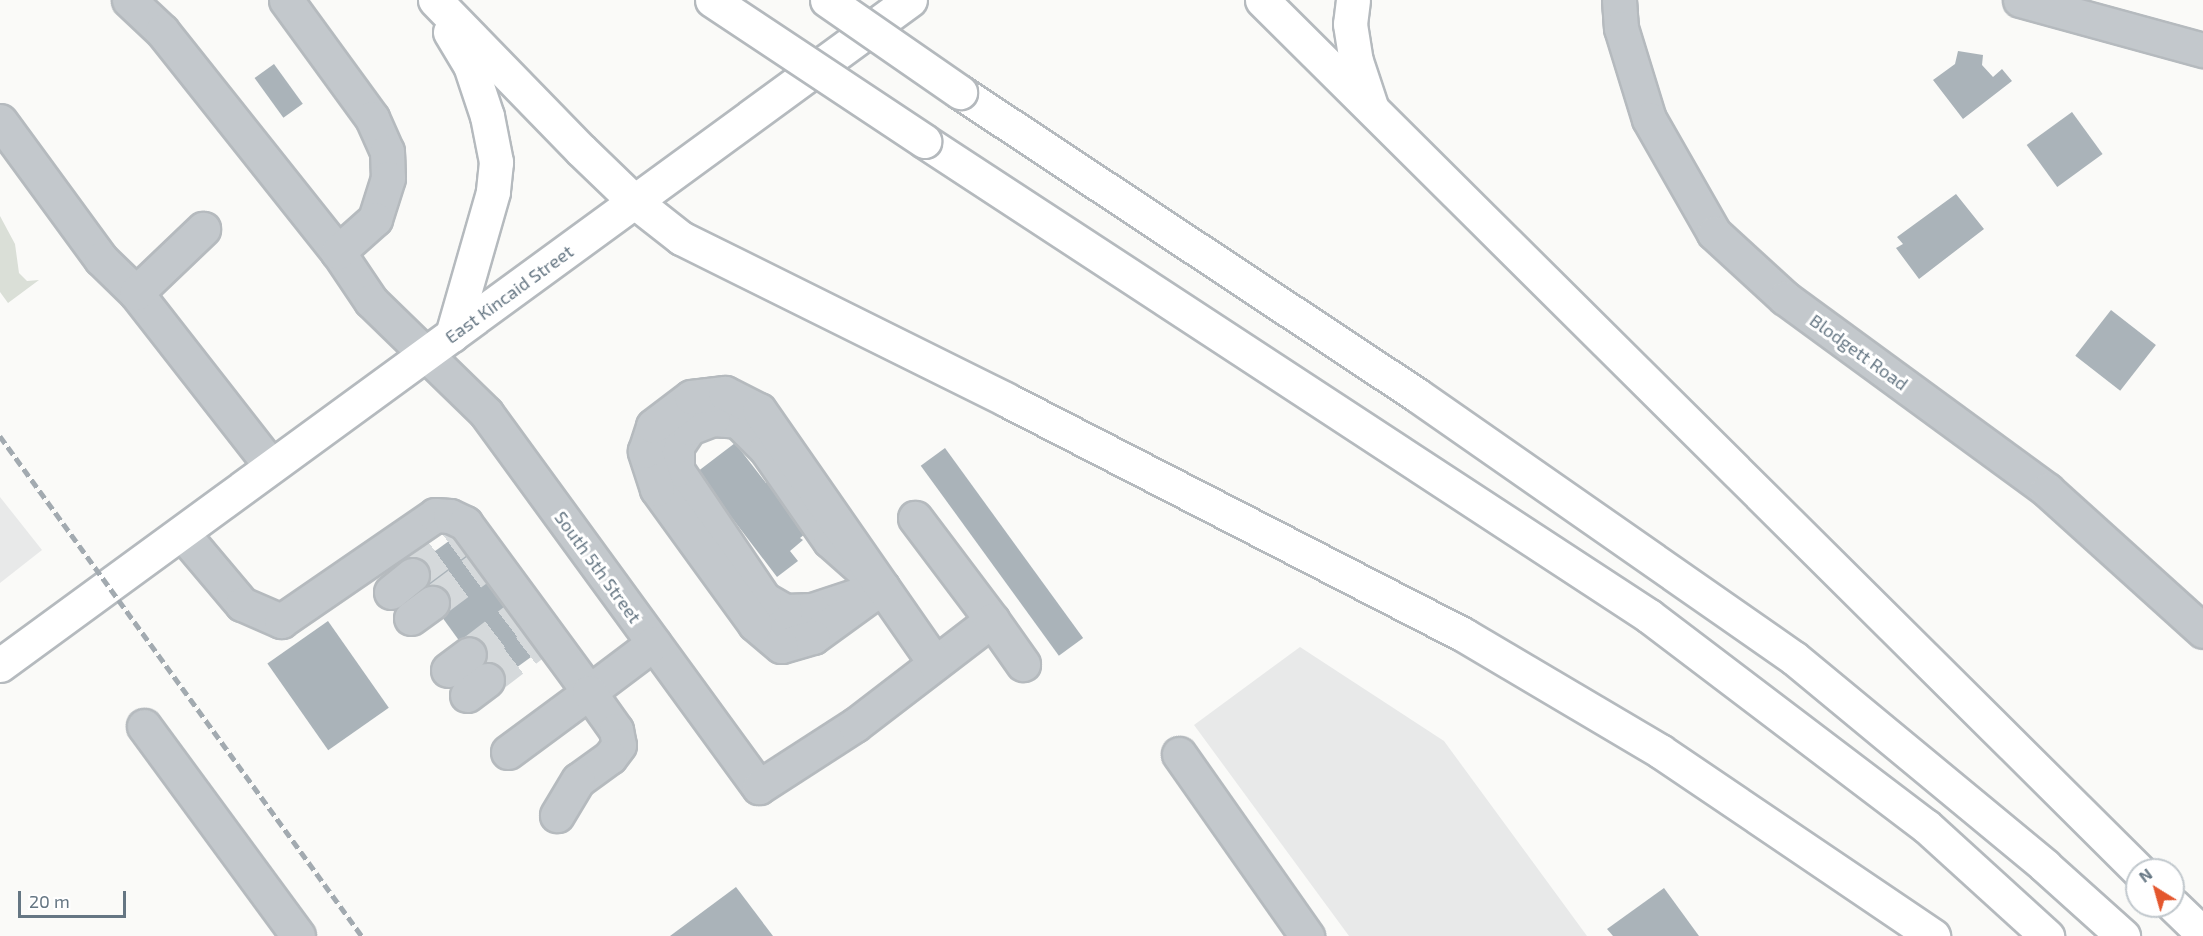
<!DOCTYPE html>
<html>
<head>
<meta charset="utf-8">
<style>
	body { margin:0 }
	#map { position:relative; width:2203px; height:936px; overflow:hidden; background:#fafaf8; font-family:"Exo 2",sans-serif }
	div>[style] { position:absolute }
	.built>* { inset:0; background:#e8e9e9 }
	.green>* { inset:0; background:#dadfd7 }
	.building>* { inset:0; background:#aab3b9; transform-origin:0 0 }
	.minor-tunnel>* { height:33px; margin-top:-16.5px; transform-origin:0; background:repeating-linear-gradient(90deg,#d5d9db 0 33px,transparent 0 49px) }
	.roads { filter:drop-shadow(2px 0 #b5babe) drop-shadow(-2px 0 #b5babe) drop-shadow(0 2px #b5babe) drop-shadow(0 -2px #b5babe) }
	.minor>* { height:33px; margin:-16.5px; padding:0 16.5px; transform-origin:16.5px; border-radius:16.5px; background:#c3c8cc }
	.major>* { height:33px; margin:-16.5px; padding:0 16.5px; transform-origin:16.5px; border-radius:16.5px; background:#fff }
	.highway>* { height:33px; margin:-16.5px; padding:0 16.5px; transform-origin:16.5px; border-radius:16.5px; background:#fff }
	.rail>* { height:4.5px; margin-top:-2.25px; transform-origin:0; background:repeating-linear-gradient(90deg,#a2aab0 0 9px,transparent 0 13.5px) }
	.bridges { filter:drop-shadow(2px 0 #b4b9bd) drop-shadow(-2px 0 #b4b9bd) drop-shadow(0 2px #b4b9bd) drop-shadow(0 -2px #b4b9bd) }
	.highway-bridge>* { height:33px; margin:-16.5px; padding:0 16.5px; transform-origin:16.5px; border-radius:16.5px; background:#fff }
	span { translate:-50% -50%; white-space:nowrap; text-align:center; line-height:1.15; -webkit-text-stroke:6px #fff; paint-order:stroke }
	.street-label { font-size:18px; color:#657683 }
	.north { position:absolute; left:2125px; top:858px; width:60px; height:60px; box-sizing:border-box; background:#fff; border:2px solid #c1c8cd; border-radius:50%; rotate:323deg; font-size:16px; font-weight:700; line-height:24px; text-align:center; color:#657683 }
	.north::after { content:''; display:block; margin:auto; width:21px; height:27px; background:#e4572e; clip-path:polygon(50% 0,100% 100%,50% 72%,0 100%) }
	.scale { position:absolute; left:18px; top:891px; width:108px; height:27px; box-sizing:border-box; border:3px solid #657683; border-top:0; padding-left:8px; font-size:18px; line-height:21px; white-space:nowrap; color:#657683; -webkit-text-stroke:4px #fff; paint-order:stroke }
</style>
</head>
<body>
<div id="map">
	<div class="built">
		<div style="clip-path:polygon(0 497px,42px 550px,0 583px)"></div>
		<div style="clip-path:polygon(1300px 647px,1444px 741px,1587px 936px,1349px 936px,1194px 725px)"></div>
	</div>
	<div class="green">
		<div style="clip-path:polygon(0 216px,15px 244px,19px 273px,27px 281px,39px 280px,8px 303px,0 292px)"></div>
	</div>
	<div class="building">
		<div style="clip-path:polygon(1958px 51px,1983px 55px,1982px 65px,1993px 77px,2002px 69px,2012px 81px,1963px 119px,1933px 80px,1955px 64px)"></div>
		<div style="left:274px;top:64px;width:49px;height:24px;rotate:54deg"></div>
		<div style="left:2072px;top:112px;width:52px;height:56px;rotate:54deg"></div>
		<div style="clip-path:polygon(1956px 194px,1984px 229px,1919px 279px,1896px 248px,1903px 244px,1897px 237px)"></div>
		<div style="left:2111px;top:310px;width:57px;height:58px;rotate:38deg"></div>
		<div style="clip-path:polygon(735px 443px,766px 483px,772px 479px,783px 494px,779px 498px,793px 517px,804px 519px,797px 524px,805px 534px,800px 538px,803px 540px,790px 551px,798px 561px,777px 577px,697px 472px)"></div>
		<div style="left:945px;top:448px;width:235px;height:30px;rotate:54deg"></div>
		<div style="left:460px;top:533px;width:142px;height:64px;rotate:54deg"></div>
		<div style="left:328px;top:621px;width:106px;height:74px;rotate:55deg"></div>
		<div style="clip-path:polygon(736px 887px,773px 936px,670px 936px)"></div>
		<div style="clip-path:polygon(1664px 888px,1699px 936px,1613px 936px,1607px 929px)"></div>
	</div>
	<div class="minor-tunnel">
		<div style="left:412px;top:575px;width:64px;rotate:-36.7deg"></div>
		<div style="left:432px;top:603px;width:64px;rotate:-36.7deg"></div>
		<div style="left:469px;top:654px;width:64px;rotate:-37.4deg"></div>
		<div style="left:487px;top:680px;width:64px;rotate:-37.4deg"></div>
	</div>
	<div class="roads">
		<div class="minor">
			<div style="left:129px;top:0;width:45px;rotate:43.2deg"></div>
			<div style="left:162px;top:31px;width:283px;rotate:51.5deg"></div>
			<div style="left:338px;top:252px;width:59px;rotate:56deg"></div>
			<div style="left:371px;top:301px;width:161px;rotate:44.2deg"></div>
			<div style="left:486px;top:413px;width:463px;rotate:53.9deg"></div>
			<div style="left:759px;top:787px;width:114px;rotate:-32.9deg"></div>
			<div style="left:855px;top:725px;width:173px;rotate:-37.5deg"></div>
			<div style="left:992px;top:620px;width:128px;rotate:-127deg"></div>
			<div style="left:286px;top:0;width:146px;rotate:53.9deg"></div>
			<div style="left:372px;top:118px;width:36px;rotate:66deg"></div>
			<div style="left:387px;top:151px;width:27px;rotate:88deg"></div>
			<div style="left:388px;top:178px;width:43px;rotate:107.6deg"></div>
			<div style="left:375px;top:219px;width:50px;rotate:138.3deg"></div>
			<div style="left:1619px;top:0;width:28px;rotate:86deg"></div>
			<div style="left:1621px;top:28px;width:95px;rotate:72.9deg"></div>
			<div style="left:1649px;top:119px;width:131px;rotate:60.3deg"></div>
			<div style="left:1714px;top:233px;width:96px;rotate:42.5deg"></div>
			<div style="left:1785px;top:298px;width:325px;rotate:36.2deg"></div>
			<div style="left:2047px;top:490px;width:210px;rotate:42.1deg"></div>
			<div style="left:2020px;top:0;width:190px;rotate:15.3deg"></div>
			<div style="left:0;top:121px;width:171px;rotate:53.8deg"></div>
			<div style="left:101px;top:259px;width:49px;rotate:44.2deg"></div>
			<div style="left:136px;top:293px;width:219px;rotate:52deg"></div>
			<div style="left:136px;top:293px;width:93px;rotate:-43.7deg"></div>
			<div style="left:712px;top:419px;width:26px;rotate:4deg"></div>
			<div style="left:738px;top:421px;width:40px;rotate:45deg"></div>
			<div style="left:766px;top:449px;width:112px;rotate:55.2deg"></div>
			<div style="left:830px;top:541px;width:69px;rotate:41.5deg"></div>
			<div style="left:882px;top:587px;width:74px;rotate:161.8deg"></div>
			<div style="left:812px;top:610px;width:27px;rotate:178deg"></div>
			<div style="left:785px;top:611px;width:24px;rotate:-150deg"></div>
			<div style="left:764px;top:599px;width:156px;rotate:-124deg"></div>
			<div style="left:677px;top:470px;width:24px;rotate:-90deg"></div>
			<div style="left:677px;top:446px;width:22px;rotate:-56deg"></div>
			<div style="left:689px;top:428px;width:25px;rotate:-21deg"></div>
			<div style="left:182px;top:533px;width:93px;rotate:49.8deg"></div>
			<div style="left:242px;top:604px;width:43px;rotate:23.6deg"></div>
			<div style="left:281px;top:621px;width:187px;rotate:-34.5deg"></div>
			<div style="left:435px;top:515px;width:15px;rotate:4deg"></div>
			<div style="left:450px;top:516px;width:17px;rotate:25deg"></div>
			<div style="left:465px;top:523px;width:210px;rotate:53.7deg"></div>
			<div style="left:589px;top:692px;width:81px;rotate:-37deg"></div>
			<div style="left:882px;top:587px;width:85px;rotate:144.1deg"></div>
			<div style="left:813px;top:637px;width:33px;rotate:164deg"></div>
			<div style="left:781px;top:646px;width:34px;rotate:-140deg"></div>
			<div style="left:755px;top:624px;width:167px;rotate:-126deg"></div>
			<div style="left:657px;top:489px;width:40px;rotate:-108deg"></div>
			<div style="left:645px;top:451px;width:26px;rotate:-72deg"></div>
			<div style="left:653px;top:426px;width:48px;rotate:-37.3deg"></div>
			<div style="left:691px;top:397px;width:34px;rotate:-7deg"></div>
			<div style="left:725px;top:393px;width:38px;rotate:27deg"></div>
			<div style="left:759px;top:410px;width:308px;rotate:55.2deg"></div>
			<div style="left:391px;top:592px;width:27px;rotate:-39deg"></div>
			<div style="left:411px;top:618px;width:26px;rotate:-36deg"></div>
			<div style="left:992px;top:620px;width:54px;rotate:54.8deg"></div>
			<div style="left:448px;top:670px;width:26px;rotate:-37deg"></div>
			<div style="left:467px;top:695px;width:25px;rotate:-37deg"></div>
			<div style="left:144px;top:726px;width:260px;rotate:53.7deg"></div>
			<div style="left:508px;top:752px;width:101px;rotate:-36.5deg"></div>
			<div style="left:589px;top:692px;width:47px;rotate:54.6deg"></div>
			<div style="left:616px;top:730px;width:15px;rotate:79deg"></div>
			<div style="left:619px;top:745px;width:15px;rotate:127deg"></div>
			<div style="left:610px;top:757px;width:39px;rotate:144deg"></div>
			<div style="left:578px;top:780px;width:41px;rotate:121deg"></div>
			<div style="left:1179px;top:754px;width:223px;rotate:54.9deg"></div>
		</div>
		<div class="major">
			<div style="left:0;top:665px;width:1127px;rotate:-36.16deg"></div>
		</div>
		<div class="highway">
			<div style="left:435px;top:0;width:209px;rotate:45.8deg"></div>
			<div style="left:581px;top:150px;width:74px;rotate:43.9deg"></div>
			<div style="left:634px;top:201px;width:60px;rotate:38.2deg"></div>
			<div style="left:681px;top:238px;width:364px;rotate:26.4deg"></div>
			<div style="left:1007px;top:400px;width:514px;rotate:27.21deg"></div>
			<div style="left:1464px;top:635px;width:228px;rotate:30.6deg"></div>
			<div style="left:1660px;top:751px;width:330px;rotate:34.1deg"></div>
			<div style="left:1262px;top:0;width:1235px;rotate:44.8deg"></div>
			<div style="left:1353px;top:0;width:24px;rotate:97deg"></div>
			<div style="left:1350px;top:24px;width:37px;rotate:81deg"></div>
			<div style="left:1356px;top:61px;width:47px;rotate:71.6deg"></div>
			<div style="left:450px;top:32px;width:39px;rotate:59deg"></div>
			<div style="left:470px;top:65px;width:54px;rotate:71.6deg"></div>
			<div style="left:487px;top:116px;width:47px;rotate:78.9deg"></div>
			<div style="left:496px;top:162px;width:30px;rotate:96deg"></div>
			<div style="left:493px;top:192px;width:149px;rotate:106deg"></div>
			<div style="left:960px;top:92px;width:548px;rotate:33.55deg"></div>
			<div style="left:1417px;top:395px;width:460px;rotate:34.9deg"></div>
			<div style="left:1794px;top:658px;width:326px;rotate:39.6deg"></div>
			<div style="left:2045px;top:866px;width:105px;rotate:41.9deg"></div>
			<div style="left:924px;top:141px;width:867px;rotate:33.23deg"></div>
			<div style="left:1649px;top:616px;width:348px;rotate:37.2deg"></div>
			<div style="left:1926px;top:826px;width:164px;rotate:42.3deg"></div>
			<div style="left:2173px;top:905px;width:42px;rotate:44deg"></div>
		</div>
	</div>
	<div class="rail">
		<div style="left:0;top:436px;width:617px;rotate:54.1deg"></div>
	</div>
	<div class="bridges">
		<div class="highway-bridge">
			<div style="left:712px;top:0;width:255px;rotate:33.6deg"></div>
			<div style="left:827px;top:0;width:162px;rotate:34.7deg"></div>
		</div>
	</div>
	<div class="street-label">
		<span style="left:509px;top:294px;rotate:-36deg">East Kincaid Street</span>
		<span style="left:1859px;top:352px;rotate:36deg">Blodgett Road</span>
		<span style="left:598px;top:567px;rotate:54deg">South 5th Street</span>
	</div>
	<div class="north">N</div>
	<div class="scale">20 m</div>
</div>
</body>
</html>
